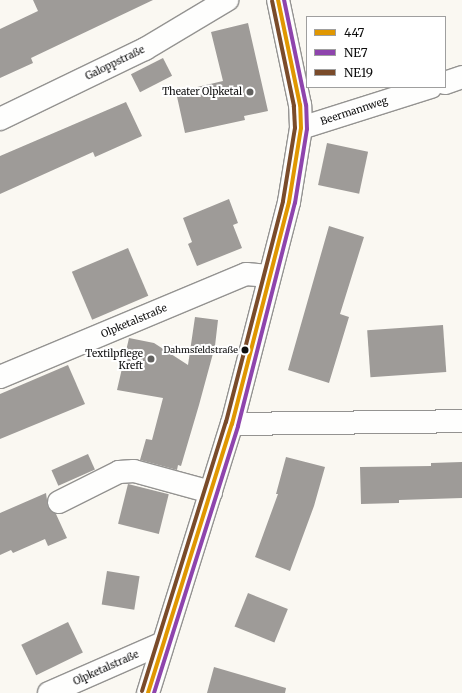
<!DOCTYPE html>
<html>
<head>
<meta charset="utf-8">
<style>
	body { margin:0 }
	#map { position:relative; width:462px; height:693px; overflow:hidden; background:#faf8f2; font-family:Merriweather,serif }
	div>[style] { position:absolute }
	.building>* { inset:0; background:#9e9b98; transform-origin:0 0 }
	.roads { filter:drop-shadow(1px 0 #949391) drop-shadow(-1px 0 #949391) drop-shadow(0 1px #949391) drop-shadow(0 -1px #949391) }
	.minor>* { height:22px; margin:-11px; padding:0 11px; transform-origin:11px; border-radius:11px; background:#fefefd }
	.bus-1>* { height:4px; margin:-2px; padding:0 2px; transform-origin:2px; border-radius:2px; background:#e09701 }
	.bus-2>* { height:4px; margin:-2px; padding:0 2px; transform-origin:2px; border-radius:2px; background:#8e44ad }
	.bus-3>* { height:4px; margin:-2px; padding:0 2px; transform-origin:2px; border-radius:2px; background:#7a4b2a }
	.dots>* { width:11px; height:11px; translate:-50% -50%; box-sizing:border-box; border:2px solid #fff; border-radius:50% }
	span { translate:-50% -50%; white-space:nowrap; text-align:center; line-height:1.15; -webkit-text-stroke:4px #fff; paint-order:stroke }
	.bus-label { font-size:9px; color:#0e0e0e }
	.right { translate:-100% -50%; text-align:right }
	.street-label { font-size:10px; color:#0e0e0e }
	.poi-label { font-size:10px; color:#0e0e0e }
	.legend { position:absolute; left:306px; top:16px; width:140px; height:72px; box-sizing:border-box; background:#fff; border:1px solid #9f9f9f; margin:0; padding:5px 7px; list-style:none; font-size:12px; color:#0e0e0e }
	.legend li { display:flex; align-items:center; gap:8px; height:20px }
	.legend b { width:20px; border:1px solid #9f9f9f }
</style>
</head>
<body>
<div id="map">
	<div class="building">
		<div style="clip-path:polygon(33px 0,153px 0,31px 58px,33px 63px,0 78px,0 29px,38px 11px)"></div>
		<div style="clip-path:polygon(248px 23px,268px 111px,244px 116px,245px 120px,185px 133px,176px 92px,223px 81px,211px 32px)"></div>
		<div style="left:163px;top:58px;width:20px;height:36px;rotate:63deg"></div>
		<div style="clip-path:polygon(126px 102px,142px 136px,95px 157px,93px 152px,0 194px,0 156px)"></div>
		<div style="left:327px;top:143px;width:42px;height:43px;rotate:12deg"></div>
		<div style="clip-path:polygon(229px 199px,238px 223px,233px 225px,242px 248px,197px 266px,188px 244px,192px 242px,183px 218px)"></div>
		<div style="clip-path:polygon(329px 226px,364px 237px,340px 314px,349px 317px,329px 383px,288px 370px)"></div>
		<div style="left:128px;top:248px;width:52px;height:61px;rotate:67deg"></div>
		<div style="clip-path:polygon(195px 317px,218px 320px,215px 346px,199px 405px,181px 466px,178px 465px,177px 470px,140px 460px,146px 439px,152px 440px,163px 398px,117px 390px,129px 338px,154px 343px,188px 365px)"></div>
		<div style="left:443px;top:325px;width:47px;height:76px;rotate:86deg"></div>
		<div style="clip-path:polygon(68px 365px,85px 404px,0 439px,0 394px)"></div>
		<div style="left:88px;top:454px;width:17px;height:40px;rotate:66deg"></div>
		<div style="clip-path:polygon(286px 457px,325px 467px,314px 506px,290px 571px,255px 557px,278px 494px,276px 494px)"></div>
		<div style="clip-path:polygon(462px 462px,462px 498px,399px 500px,399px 503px,361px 504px,360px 467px,431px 466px,431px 463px)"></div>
		<div style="left:128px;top:484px;width:42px;height:41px;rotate:14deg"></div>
		<div style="clip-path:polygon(46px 493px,48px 507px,56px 514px,67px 538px,48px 546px,45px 539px,13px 553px,11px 550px,0 555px,0 513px)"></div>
		<div style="left:107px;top:571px;width:33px;height:34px;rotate:9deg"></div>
		<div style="left:248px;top:593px;width:43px;height:36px;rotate:22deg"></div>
		<div style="left:68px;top:622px;width:34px;height:52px;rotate:64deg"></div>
		<div style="clip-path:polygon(214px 667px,286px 688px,285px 693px,207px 693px)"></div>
	</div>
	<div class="roads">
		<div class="minor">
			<div style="left:445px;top:83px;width:18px;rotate:-19deg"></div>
			<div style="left:0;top:119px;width:161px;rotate:-25.8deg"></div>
			<div style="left:145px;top:49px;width:96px;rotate:-30.9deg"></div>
			<div style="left:301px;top:128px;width:136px;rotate:-17.5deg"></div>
			<div style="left:0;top:377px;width:267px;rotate:-22.7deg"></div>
			<div style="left:246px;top:274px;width:23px;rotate:5deg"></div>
			<div style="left:232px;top:424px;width:230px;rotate:-0.7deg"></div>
			<div style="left:59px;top:502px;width:67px;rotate:-26.6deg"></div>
			<div style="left:119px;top:472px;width:15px;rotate:-4deg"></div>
			<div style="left:134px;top:471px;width:80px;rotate:15.3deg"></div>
			<div style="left:49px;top:693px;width:124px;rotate:-23.7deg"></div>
			<div style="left:148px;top:693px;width:282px;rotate:-72.7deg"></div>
			<div style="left:232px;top:424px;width:229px;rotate:-75.6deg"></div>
			<div style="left:289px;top:202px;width:75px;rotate:-80.8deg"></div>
			<div style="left:301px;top:128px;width:23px;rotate:-92deg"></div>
			<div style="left:300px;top:105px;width:107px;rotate:-101.8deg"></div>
		</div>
	</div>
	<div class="bus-1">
		<div style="left:148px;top:693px;width:282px;rotate:-72.7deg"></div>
		<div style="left:232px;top:424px;width:229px;rotate:-75.6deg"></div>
		<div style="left:289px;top:202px;width:75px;rotate:-80.8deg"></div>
		<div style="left:301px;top:128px;width:23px;rotate:-92deg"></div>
		<div style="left:300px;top:105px;width:107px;rotate:-101.8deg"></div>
	</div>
	<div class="bus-2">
		<div style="left:154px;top:693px;width:280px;rotate:-72.5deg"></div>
		<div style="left:238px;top:426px;width:230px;rotate:-75.7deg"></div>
		<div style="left:295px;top:203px;width:75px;rotate:-80.8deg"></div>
		<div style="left:307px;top:129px;width:24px;rotate:-92deg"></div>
		<div style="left:306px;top:105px;width:107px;rotate:-101.8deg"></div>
	</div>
	<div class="bus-3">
		<div style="left:142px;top:691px;width:282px;rotate:-72.7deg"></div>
		<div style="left:226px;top:422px;width:228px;rotate:-75.5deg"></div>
		<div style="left:283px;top:201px;width:74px;rotate:-80.7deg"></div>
		<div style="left:295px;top:128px;width:22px;rotate:-93deg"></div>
		<div style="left:294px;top:106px;width:107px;rotate:-101.8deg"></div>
	</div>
	<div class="dots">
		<div style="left:250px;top:92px;background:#61605e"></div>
		<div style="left:245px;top:350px;background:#0e0e0e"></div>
		<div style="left:151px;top:359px;background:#61605e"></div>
	</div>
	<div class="bus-label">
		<span class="right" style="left:238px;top:350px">Dahmsfeldstraße</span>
	</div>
	<div class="street-label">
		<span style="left:115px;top:63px;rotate:-26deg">Galoppstraße</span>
		<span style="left:354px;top:111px;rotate:-18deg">Beermannweg</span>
		<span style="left:134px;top:321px;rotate:-23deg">Olpketalstraße</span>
		<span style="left:106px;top:668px;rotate:-24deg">Olpketalstraße</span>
	</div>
	<div class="poi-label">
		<span class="right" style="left:242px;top:92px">Theater Olpketal</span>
		<span class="right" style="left:143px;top:359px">Textilpflege<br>Kreft</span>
	</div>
	<ul class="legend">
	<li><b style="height:5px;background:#e09701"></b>447</li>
	<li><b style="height:5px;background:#8e44ad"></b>NE7</li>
	<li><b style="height:5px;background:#7a4b2a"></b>NE19</li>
	</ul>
</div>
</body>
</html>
